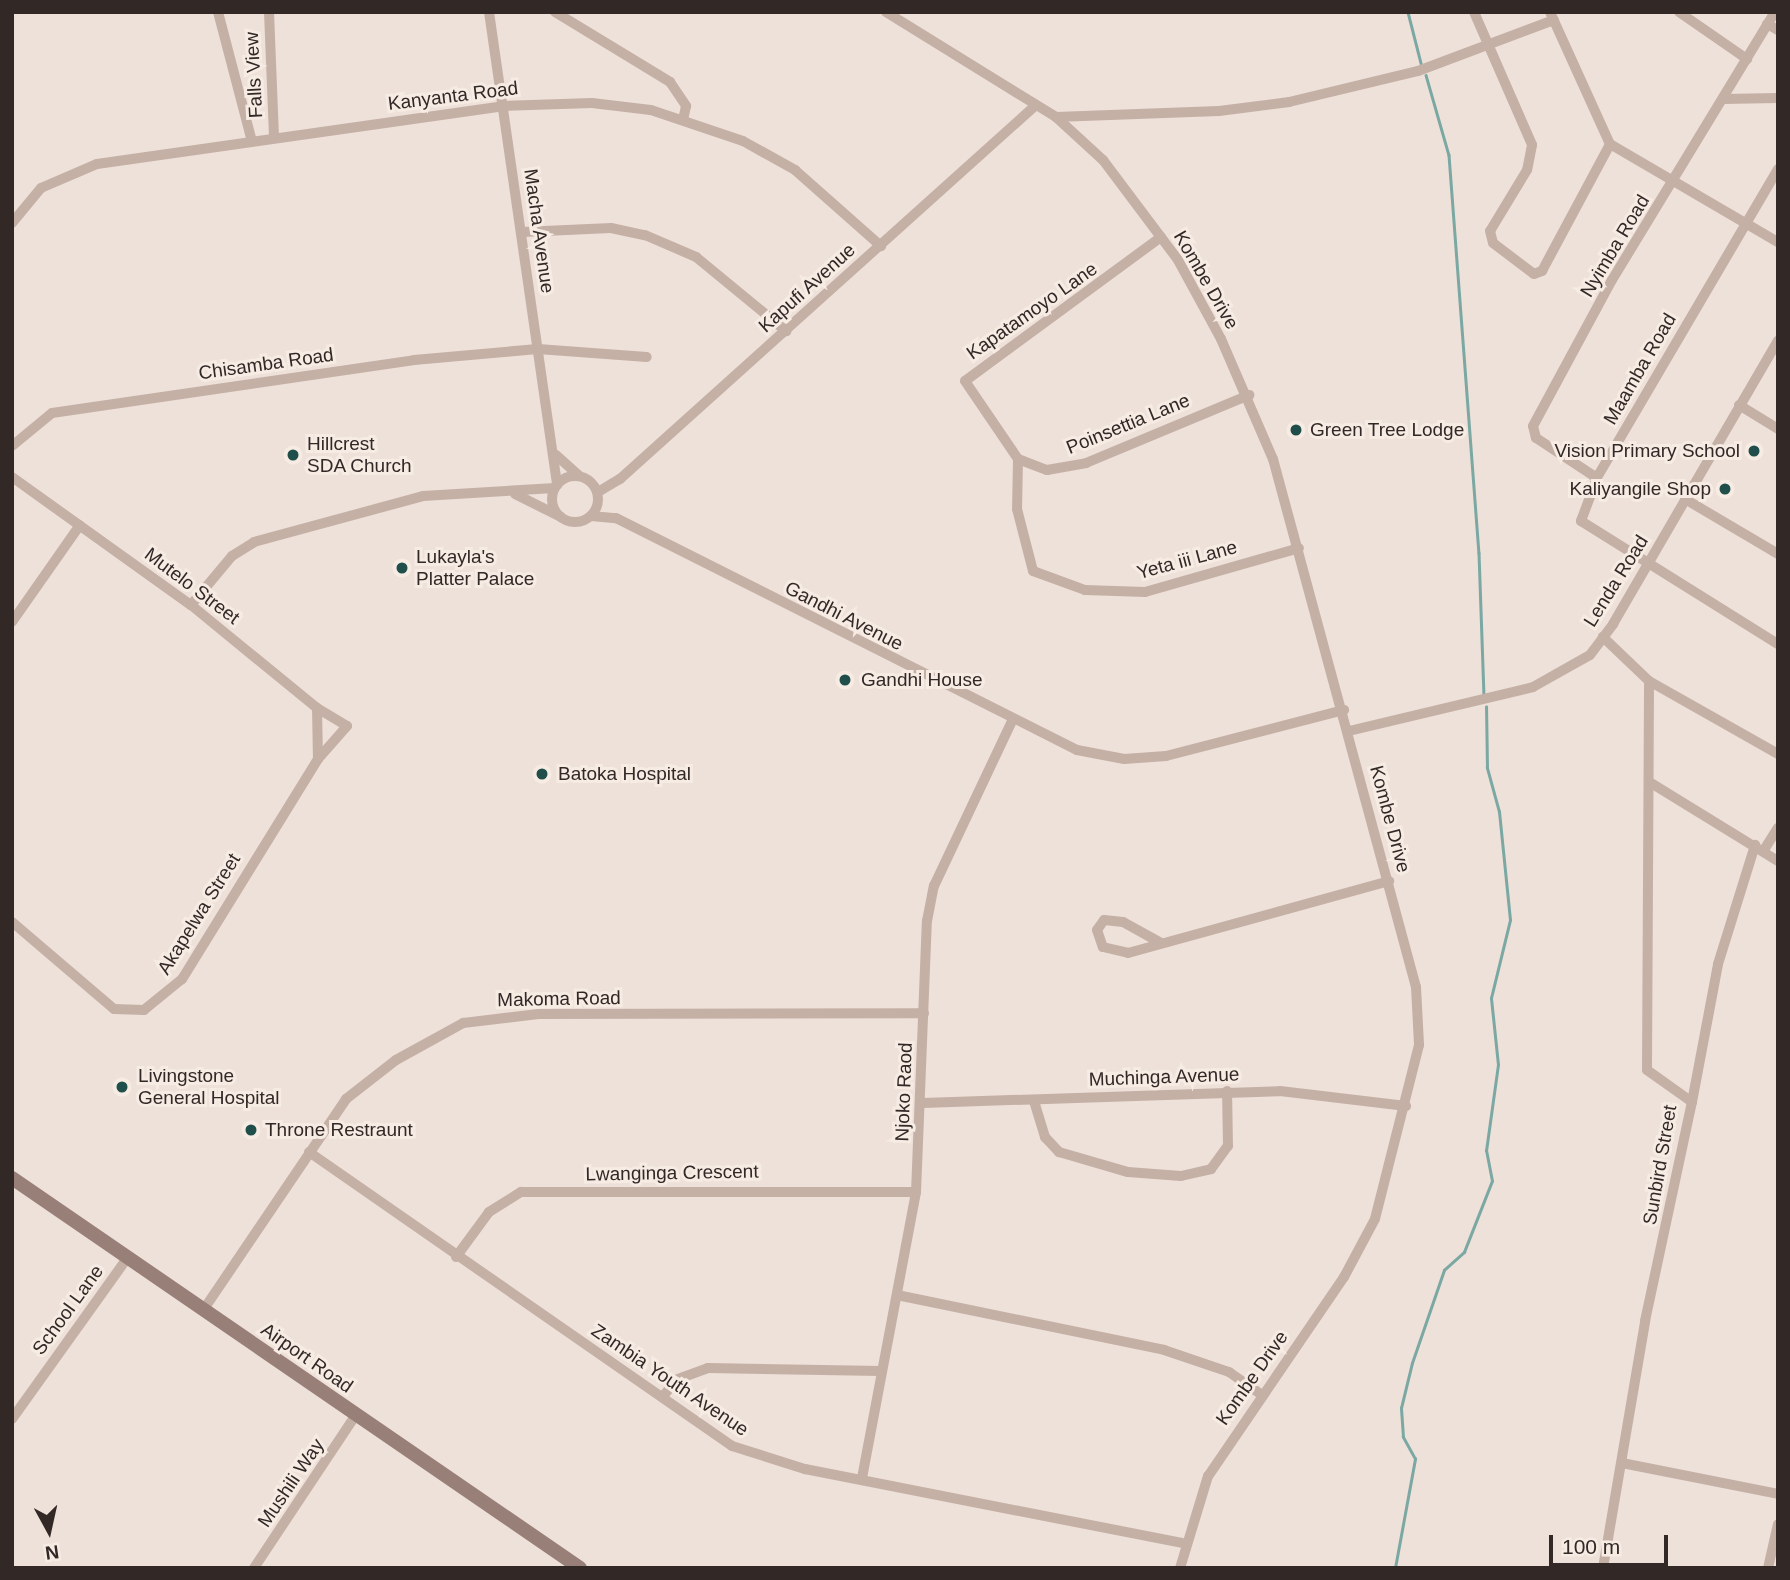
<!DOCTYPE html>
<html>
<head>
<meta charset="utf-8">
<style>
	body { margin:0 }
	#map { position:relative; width:1790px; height:1580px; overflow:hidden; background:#eee1d9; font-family:Helvetica,sans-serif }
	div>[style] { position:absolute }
	.stream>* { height:2.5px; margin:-1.25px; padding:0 1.25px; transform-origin:1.25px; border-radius:1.25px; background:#7ba8a3 }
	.street>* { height:10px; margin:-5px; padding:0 5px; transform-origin:5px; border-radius:5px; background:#c5b0a6 }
	.street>.ring { margin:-5px; padding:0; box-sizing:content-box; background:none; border:10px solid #c5b0a6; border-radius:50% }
	.secondary>* { height:14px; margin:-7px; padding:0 7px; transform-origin:7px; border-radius:7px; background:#987f78 }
	.dots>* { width:19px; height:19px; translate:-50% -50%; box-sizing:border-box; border:4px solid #f7ece4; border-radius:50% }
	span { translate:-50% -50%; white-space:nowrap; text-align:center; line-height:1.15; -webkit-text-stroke:6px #f7ece4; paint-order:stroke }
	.street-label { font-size:19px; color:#322826 }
	.poi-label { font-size:19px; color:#322826 }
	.left { translate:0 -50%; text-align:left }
	.right { translate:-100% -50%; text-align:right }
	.frame { position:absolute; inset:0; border:14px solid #322826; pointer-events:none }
	.north { position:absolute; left:14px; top:1496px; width:70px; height:70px; -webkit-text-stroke:5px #f7ece4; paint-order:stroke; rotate:172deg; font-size:19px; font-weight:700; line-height:28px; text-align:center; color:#322826 }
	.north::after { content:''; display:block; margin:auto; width:24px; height:32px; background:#322826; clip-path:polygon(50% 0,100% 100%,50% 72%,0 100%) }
	.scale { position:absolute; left:1549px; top:1535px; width:119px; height:32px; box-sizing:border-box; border:4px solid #322826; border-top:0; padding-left:9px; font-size:21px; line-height:24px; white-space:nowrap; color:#322826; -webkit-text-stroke:5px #f7ece4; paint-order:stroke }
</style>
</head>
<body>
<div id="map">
	<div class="stream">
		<div style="left:1408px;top:12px;width:53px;rotate:75.7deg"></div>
		<div style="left:1426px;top:75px;width:83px;rotate:74deg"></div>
		<div style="left:1449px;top:155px;width:399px;rotate:85.7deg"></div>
		<div style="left:1479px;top:553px;width:140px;rotate:88deg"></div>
		<div style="left:1395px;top:1568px;width:111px;rotate:-79.6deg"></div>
		<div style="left:1415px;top:1459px;width:25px;rotate:-119deg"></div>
		<div style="left:1403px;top:1437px;width:29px;rotate:-94deg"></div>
		<div style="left:1401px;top:1408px;width:46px;rotate:-76.3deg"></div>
		<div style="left:1412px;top:1363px;width:98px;rotate:-71deg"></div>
		<div style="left:1444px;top:1270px;width:27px;rotate:-42deg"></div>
		<div style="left:1464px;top:1252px;width:76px;rotate:-68.5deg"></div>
		<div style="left:1492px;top:1181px;width:31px;rotate:-101deg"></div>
		<div style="left:1486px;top:1151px;width:87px;rotate:-82.1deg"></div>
		<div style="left:1498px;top:1065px;width:67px;rotate:-96deg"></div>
		<div style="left:1491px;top:998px;width:80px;rotate:-76.3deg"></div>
		<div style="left:1510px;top:920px;width:109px;rotate:-95.8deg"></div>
		<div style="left:1499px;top:812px;width:46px;rotate:-105.3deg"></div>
		<div style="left:1487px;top:768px;width:61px;rotate:-90.9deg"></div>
	</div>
	<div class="street">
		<div style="left:218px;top:12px;width:130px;rotate:75.3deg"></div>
		<div style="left:269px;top:12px;width:124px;rotate:87.7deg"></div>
		<div style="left:489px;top:12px;width:478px;rotate:81.8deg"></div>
		<div style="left:555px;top:12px;width:135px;rotate:31.3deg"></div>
		<div style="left:670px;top:82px;width:29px;rotate:56deg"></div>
		<div style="left:686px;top:106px;width:14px;rotate:102deg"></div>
		<div style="left:886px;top:12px;width:200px;rotate:31.7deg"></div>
		<div style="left:1056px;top:117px;width:64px;rotate:42.5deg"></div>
		<div style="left:1103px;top:160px;width:125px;rotate:53.1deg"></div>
		<div style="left:1178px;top:260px;width:90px;rotate:61.4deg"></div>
		<div style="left:1221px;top:339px;width:131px;rotate:66.6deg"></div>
		<div style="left:1273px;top:459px;width:547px;rotate:74.85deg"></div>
		<div style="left:1416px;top:987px;width:58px;rotate:87deg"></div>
		<div style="left:1419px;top:1045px;width:179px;rotate:104.2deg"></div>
		<div style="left:1375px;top:1219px;width:66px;rotate:118.1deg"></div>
		<div style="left:1344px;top:1277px;width:241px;rotate:124.3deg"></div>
		<div style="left:1208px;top:1476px;width:96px;rotate:106.9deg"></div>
		<div style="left:1474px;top:12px;width:145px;rotate:66.4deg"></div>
		<div style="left:1532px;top:145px;width:25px;rotate:101deg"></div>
		<div style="left:1527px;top:170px;width:71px;rotate:121.2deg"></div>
		<div style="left:1490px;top:231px;width:12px;rotate:76deg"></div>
		<div style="left:1493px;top:243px;width:51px;rotate:37.1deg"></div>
		<div style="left:1534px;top:274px;width:9px;rotate:-21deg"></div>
		<div style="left:1542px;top:271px;width:144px;rotate:-61.8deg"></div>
		<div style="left:1550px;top:12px;width:145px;rotate:65.6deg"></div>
		<div style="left:1610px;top:144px;width:194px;rotate:30.3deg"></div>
		<div style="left:1679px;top:12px;width:83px;rotate:34.7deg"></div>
		<div style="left:1767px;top:24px;width:13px;rotate:29deg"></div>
		<div style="left:1723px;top:99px;width:55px;rotate:-1deg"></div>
		<div style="left:1056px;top:117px;width:163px;rotate:-2.1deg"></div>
		<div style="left:1219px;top:111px;width:71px;rotate:-7.3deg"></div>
		<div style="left:1289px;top:102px;width:133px;rotate:-13.5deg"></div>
		<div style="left:1418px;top:71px;width:145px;rotate:-20.6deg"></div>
		<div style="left:1778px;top:169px;width:358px;rotate:120.4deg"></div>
		<div style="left:1597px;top:478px;width:46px;rotate:110.4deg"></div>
		<div style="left:1581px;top:521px;width:232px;rotate:32deg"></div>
		<div style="left:12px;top:223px;width:45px;rotate:-50.4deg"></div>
		<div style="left:41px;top:188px;width:61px;rotate:-23.2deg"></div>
		<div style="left:97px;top:164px;width:410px;rotate:-8.1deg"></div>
		<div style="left:503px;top:106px;width:89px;rotate:-1.9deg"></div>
		<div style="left:592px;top:103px;width:59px;rotate:6.8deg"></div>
		<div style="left:651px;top:110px;width:97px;rotate:18.6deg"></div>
		<div style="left:743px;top:141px;width:60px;rotate:29.1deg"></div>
		<div style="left:795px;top:170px;width:115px;rotate:41.5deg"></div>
		<div style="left:522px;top:232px;width:89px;rotate:-2.6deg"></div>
		<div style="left:611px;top:228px;width:35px;rotate:12deg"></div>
		<div style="left:645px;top:235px;width:56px;rotate:23.3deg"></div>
		<div style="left:696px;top:257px;width:117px;rotate:39.4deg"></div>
		<div style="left:1161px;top:237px;width:243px;rotate:143.7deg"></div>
		<div style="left:965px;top:381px;width:94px;rotate:55.8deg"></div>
		<div style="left:1018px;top:459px;width:50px;rotate:91.1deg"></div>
		<div style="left:1017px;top:509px;width:64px;rotate:75.5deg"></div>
		<div style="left:1033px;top:571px;width:55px;rotate:20.1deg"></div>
		<div style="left:1085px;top:590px;width:60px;rotate:1.9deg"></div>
		<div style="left:1145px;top:592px;width:160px;rotate:-15.9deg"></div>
		<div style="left:1739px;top:405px;width:46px;rotate:31.6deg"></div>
		<div style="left:12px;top:446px;width:52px;rotate:-39.5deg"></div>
		<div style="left:52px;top:413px;width:366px;rotate:-8.3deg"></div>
		<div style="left:414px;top:360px;width:124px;rotate:-5.1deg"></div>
		<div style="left:538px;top:349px;width:109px;rotate:4.2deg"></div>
		<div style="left:556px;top:455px;width:31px;rotate:42deg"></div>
		<div style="left:1018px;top:459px;width:31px;rotate:21deg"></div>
		<div style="left:1047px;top:470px;width:40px;rotate:-10deg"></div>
		<div style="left:1086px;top:463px;width:177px;rotate:-22.6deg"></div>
		<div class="ring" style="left:552px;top:476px;width:36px;height:36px"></div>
		<div style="left:12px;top:477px;width:220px;rotate:35.6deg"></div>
		<div style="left:191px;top:605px;width:163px;rotate:39.3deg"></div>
		<div style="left:317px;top:708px;width:35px;rotate:31deg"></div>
		<div style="left:347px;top:726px;width:44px;rotate:131.3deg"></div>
		<div style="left:318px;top:759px;width:259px;rotate:121.7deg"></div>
		<div style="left:182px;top:979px;width:49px;rotate:140.8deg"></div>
		<div style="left:144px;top:1010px;width:30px;rotate:-178deg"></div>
		<div style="left:114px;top:1009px;width:134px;rotate:-139.5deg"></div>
		<div style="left:1597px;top:478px;width:73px;rotate:-146.7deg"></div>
		<div style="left:1536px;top:438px;width:12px;rotate:-104deg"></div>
		<div style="left:1533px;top:426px;width:166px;rotate:-61.6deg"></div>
		<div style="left:1612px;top:280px;width:314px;rotate:-58.7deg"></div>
		<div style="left:598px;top:492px;width:26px;rotate:-31deg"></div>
		<div style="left:620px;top:479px;width:559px;rotate:-41.96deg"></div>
		<div style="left:515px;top:494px;width:51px;rotate:26.6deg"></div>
		<div style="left:1685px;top:499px;width:108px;rotate:30.6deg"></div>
		<div style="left:591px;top:516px;width:25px;rotate:5deg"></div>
		<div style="left:616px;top:518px;width:516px;rotate:26.71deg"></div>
		<div style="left:1077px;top:750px;width:48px;rotate:10.8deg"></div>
		<div style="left:1124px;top:759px;width:42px;rotate:-4.1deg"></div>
		<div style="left:1166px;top:756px;width:184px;rotate:-14.5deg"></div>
		<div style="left:191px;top:605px;width:64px;rotate:-50.1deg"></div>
		<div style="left:232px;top:556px;width:26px;rotate:-32deg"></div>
		<div style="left:254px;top:542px;width:175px;rotate:-15.2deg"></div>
		<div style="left:423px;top:496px;width:132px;rotate:-3.5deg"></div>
		<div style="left:12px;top:622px;width:118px;rotate:-55deg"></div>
		<div style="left:1649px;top:681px;width:148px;rotate:29.5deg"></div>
		<div style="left:317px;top:708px;width:51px;rotate:88.9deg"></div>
		<div style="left:1349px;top:731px;width:189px;rotate:-13.4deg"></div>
		<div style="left:1533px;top:687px;width:65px;rotate:-29.3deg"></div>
		<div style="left:1590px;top:655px;width:39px;rotate:-53deg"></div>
		<div style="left:1613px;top:624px;width:328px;rotate:-59.8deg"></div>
		<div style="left:1651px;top:783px;width:149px;rotate:31.6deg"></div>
		<div style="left:1764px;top:850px;width:26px;rotate:-58deg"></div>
		<div style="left:1161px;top:943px;width:43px;rotate:-151.1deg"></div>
		<div style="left:1123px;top:922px;width:19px;rotate:-174deg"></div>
		<div style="left:1104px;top:920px;width:12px;rotate:125deg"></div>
		<div style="left:1097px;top:930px;width:18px;rotate:71deg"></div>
		<div style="left:1103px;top:947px;width:26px;rotate:13deg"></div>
		<div style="left:1128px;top:953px;width:271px;rotate:-15.4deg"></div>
		<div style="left:1034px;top:1101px;width:38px;rotate:73deg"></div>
		<div style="left:1045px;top:1137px;width:21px;rotate:47deg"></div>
		<div style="left:1059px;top:1152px;width:72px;rotate:16.2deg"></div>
		<div style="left:1128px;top:1172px;width:53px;rotate:4.3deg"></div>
		<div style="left:1181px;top:1176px;width:31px;rotate:-13deg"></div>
		<div style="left:1211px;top:1169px;width:29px;rotate:-54deg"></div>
		<div style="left:1228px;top:1146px;width:55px;rotate:-91deg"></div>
		<div style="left:1692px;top:1102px;width:140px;rotate:-79.3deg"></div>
		<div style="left:1718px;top:964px;width:125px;rotate:-72.7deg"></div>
		<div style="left:923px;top:1103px;width:357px;rotate:-1.9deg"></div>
		<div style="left:1280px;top:1091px;width:127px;rotate:6.8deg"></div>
		<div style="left:309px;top:1152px;width:515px;rotate:34.8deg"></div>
		<div style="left:732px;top:1446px;width:77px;rotate:17.5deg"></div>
		<div style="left:805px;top:1469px;width:388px;rotate:11.1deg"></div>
		<div style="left:456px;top:1257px;width:56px;rotate:-53.7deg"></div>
		<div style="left:489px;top:1212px;width:38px;rotate:-32deg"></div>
		<div style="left:521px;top:1192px;width:395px"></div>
		<div style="left:897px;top:1295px;width:273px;rotate:11.6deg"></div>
		<div style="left:1164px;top:1350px;width:69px;rotate:18.7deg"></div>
		<div style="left:1229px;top:1372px;width:40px;rotate:34.9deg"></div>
		<div style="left:204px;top:1309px;width:254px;rotate:-55.9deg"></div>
		<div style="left:346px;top:1099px;width:63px;rotate:-38deg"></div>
		<div style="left:396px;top:1060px;width:77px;rotate:-28.9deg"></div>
		<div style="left:463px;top:1023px;width:76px;rotate:-6.8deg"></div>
		<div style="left:538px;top:1014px;width:386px;rotate:-0.1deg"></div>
		<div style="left:662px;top:1397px;width:24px;rotate:-48deg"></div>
		<div style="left:678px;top:1379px;width:32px;rotate:-20deg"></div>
		<div style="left:708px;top:1368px;width:173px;rotate:1deg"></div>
		<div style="left:12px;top:1419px;width:199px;rotate:-54.4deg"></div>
		<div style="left:1622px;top:1463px;width:159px;rotate:11.2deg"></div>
		<div style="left:862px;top:1478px;width:291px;rotate:-79.3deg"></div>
		<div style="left:916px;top:1192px;width:271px;rotate:-87.7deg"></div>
		<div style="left:927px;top:921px;width:36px;rotate:-79deg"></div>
		<div style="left:934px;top:886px;width:183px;rotate:-64.7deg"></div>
		<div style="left:254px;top:1568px;width:182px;rotate:-56.4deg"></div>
		<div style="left:1603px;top:1568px;width:251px;rotate:-80.3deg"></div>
		<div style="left:1645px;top:1321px;width:224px;rotate:-77.9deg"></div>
		<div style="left:1692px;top:1102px;width:55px;rotate:-144.6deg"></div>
		<div style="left:1647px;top:1070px;width:389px;rotate:-89.7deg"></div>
		<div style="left:1649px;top:681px;width:64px;rotate:-136.3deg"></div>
		<div style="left:1768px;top:1568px;width:45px;rotate:-77.2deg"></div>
	</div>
	<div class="secondary">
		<div style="left:12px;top:1178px;width:689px;rotate:34.47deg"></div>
	</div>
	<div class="dots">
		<div style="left:1296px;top:430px;background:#204f4b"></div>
		<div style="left:1754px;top:451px;background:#204f4b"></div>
		<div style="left:293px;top:455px;background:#204f4b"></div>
		<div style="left:1725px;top:489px;background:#204f4b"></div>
		<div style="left:402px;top:568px;background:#204f4b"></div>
		<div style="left:845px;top:680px;background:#204f4b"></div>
		<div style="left:542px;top:774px;background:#204f4b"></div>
		<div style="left:122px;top:1087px;background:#204f4b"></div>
		<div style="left:251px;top:1130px;background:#204f4b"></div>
	</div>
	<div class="street-label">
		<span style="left:254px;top:75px;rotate:-93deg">Falls View</span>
		<span style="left:453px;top:96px;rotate:-7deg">Kanyanta Road</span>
		<span style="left:539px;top:231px;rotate:82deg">Macha Avenue</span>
		<span style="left:1615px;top:246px;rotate:-59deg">Nyimba Road</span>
		<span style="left:1206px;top:280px;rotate:60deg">Kombe Drive</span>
		<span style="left:807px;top:288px;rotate:-42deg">Kapufi Avenue</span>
		<span style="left:1032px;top:311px;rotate:-35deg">Kapatamoyo Lane</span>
		<span style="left:266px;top:364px;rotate:-8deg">Chisamba Road</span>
		<span style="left:1640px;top:369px;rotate:-60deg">Maamba Road</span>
		<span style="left:1128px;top:424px;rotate:-22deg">Poinsettia Lane</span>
		<span style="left:1187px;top:560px;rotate:-15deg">Yeta iii Lane</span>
		<span style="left:1616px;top:581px;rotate:-58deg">Lenda Road</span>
		<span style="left:192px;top:586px;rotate:37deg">Mutelo Street</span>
		<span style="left:844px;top:616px;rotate:27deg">Gandhi Avenue</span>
		<span style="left:1390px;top:819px;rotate:75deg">Kombe Drive</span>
		<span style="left:199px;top:914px;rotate:-58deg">Akapelwa Street</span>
		<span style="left:559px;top:999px;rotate:-1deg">Makoma Road</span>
		<span style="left:1164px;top:1077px;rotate:-2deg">Muchinga Avenue</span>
		<span style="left:904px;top:1092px;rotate:-88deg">Njoko Raod</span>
		<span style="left:1660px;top:1165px;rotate:-80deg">Sunbird Street</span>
		<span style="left:672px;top:1173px;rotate:-1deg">Lwanginga Crescent</span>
		<span style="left:68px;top:1310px;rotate:-54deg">School Lane</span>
		<span style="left:307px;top:1358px;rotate:35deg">Airport Road</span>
		<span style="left:1252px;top:1378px;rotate:-55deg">Kombe Drive</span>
		<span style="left:670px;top:1380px;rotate:34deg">Zambia Youth Avenue</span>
		<span style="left:291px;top:1483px;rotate:-56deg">Mushili Way</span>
	</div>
	<div class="poi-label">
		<span class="left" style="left:1310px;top:430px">Green Tree Lodge</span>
		<span class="left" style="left:307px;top:455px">Hillcrest<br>SDA Church</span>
		<span class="right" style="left:1740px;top:451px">Vision Primary School</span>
		<span class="right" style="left:1711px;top:489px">Kaliyangile Shop</span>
		<span class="left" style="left:416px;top:568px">Lukayla's<br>Platter Palace</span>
		<span class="left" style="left:861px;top:680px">Gandhi House</span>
		<span class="left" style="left:558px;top:774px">Batoka Hospital</span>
		<span class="left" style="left:138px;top:1087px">Livingstone<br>General Hospital</span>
		<span class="left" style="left:265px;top:1130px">Throne Restraunt</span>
	</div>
	<div class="frame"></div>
	<div class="north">N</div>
	<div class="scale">100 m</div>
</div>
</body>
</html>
